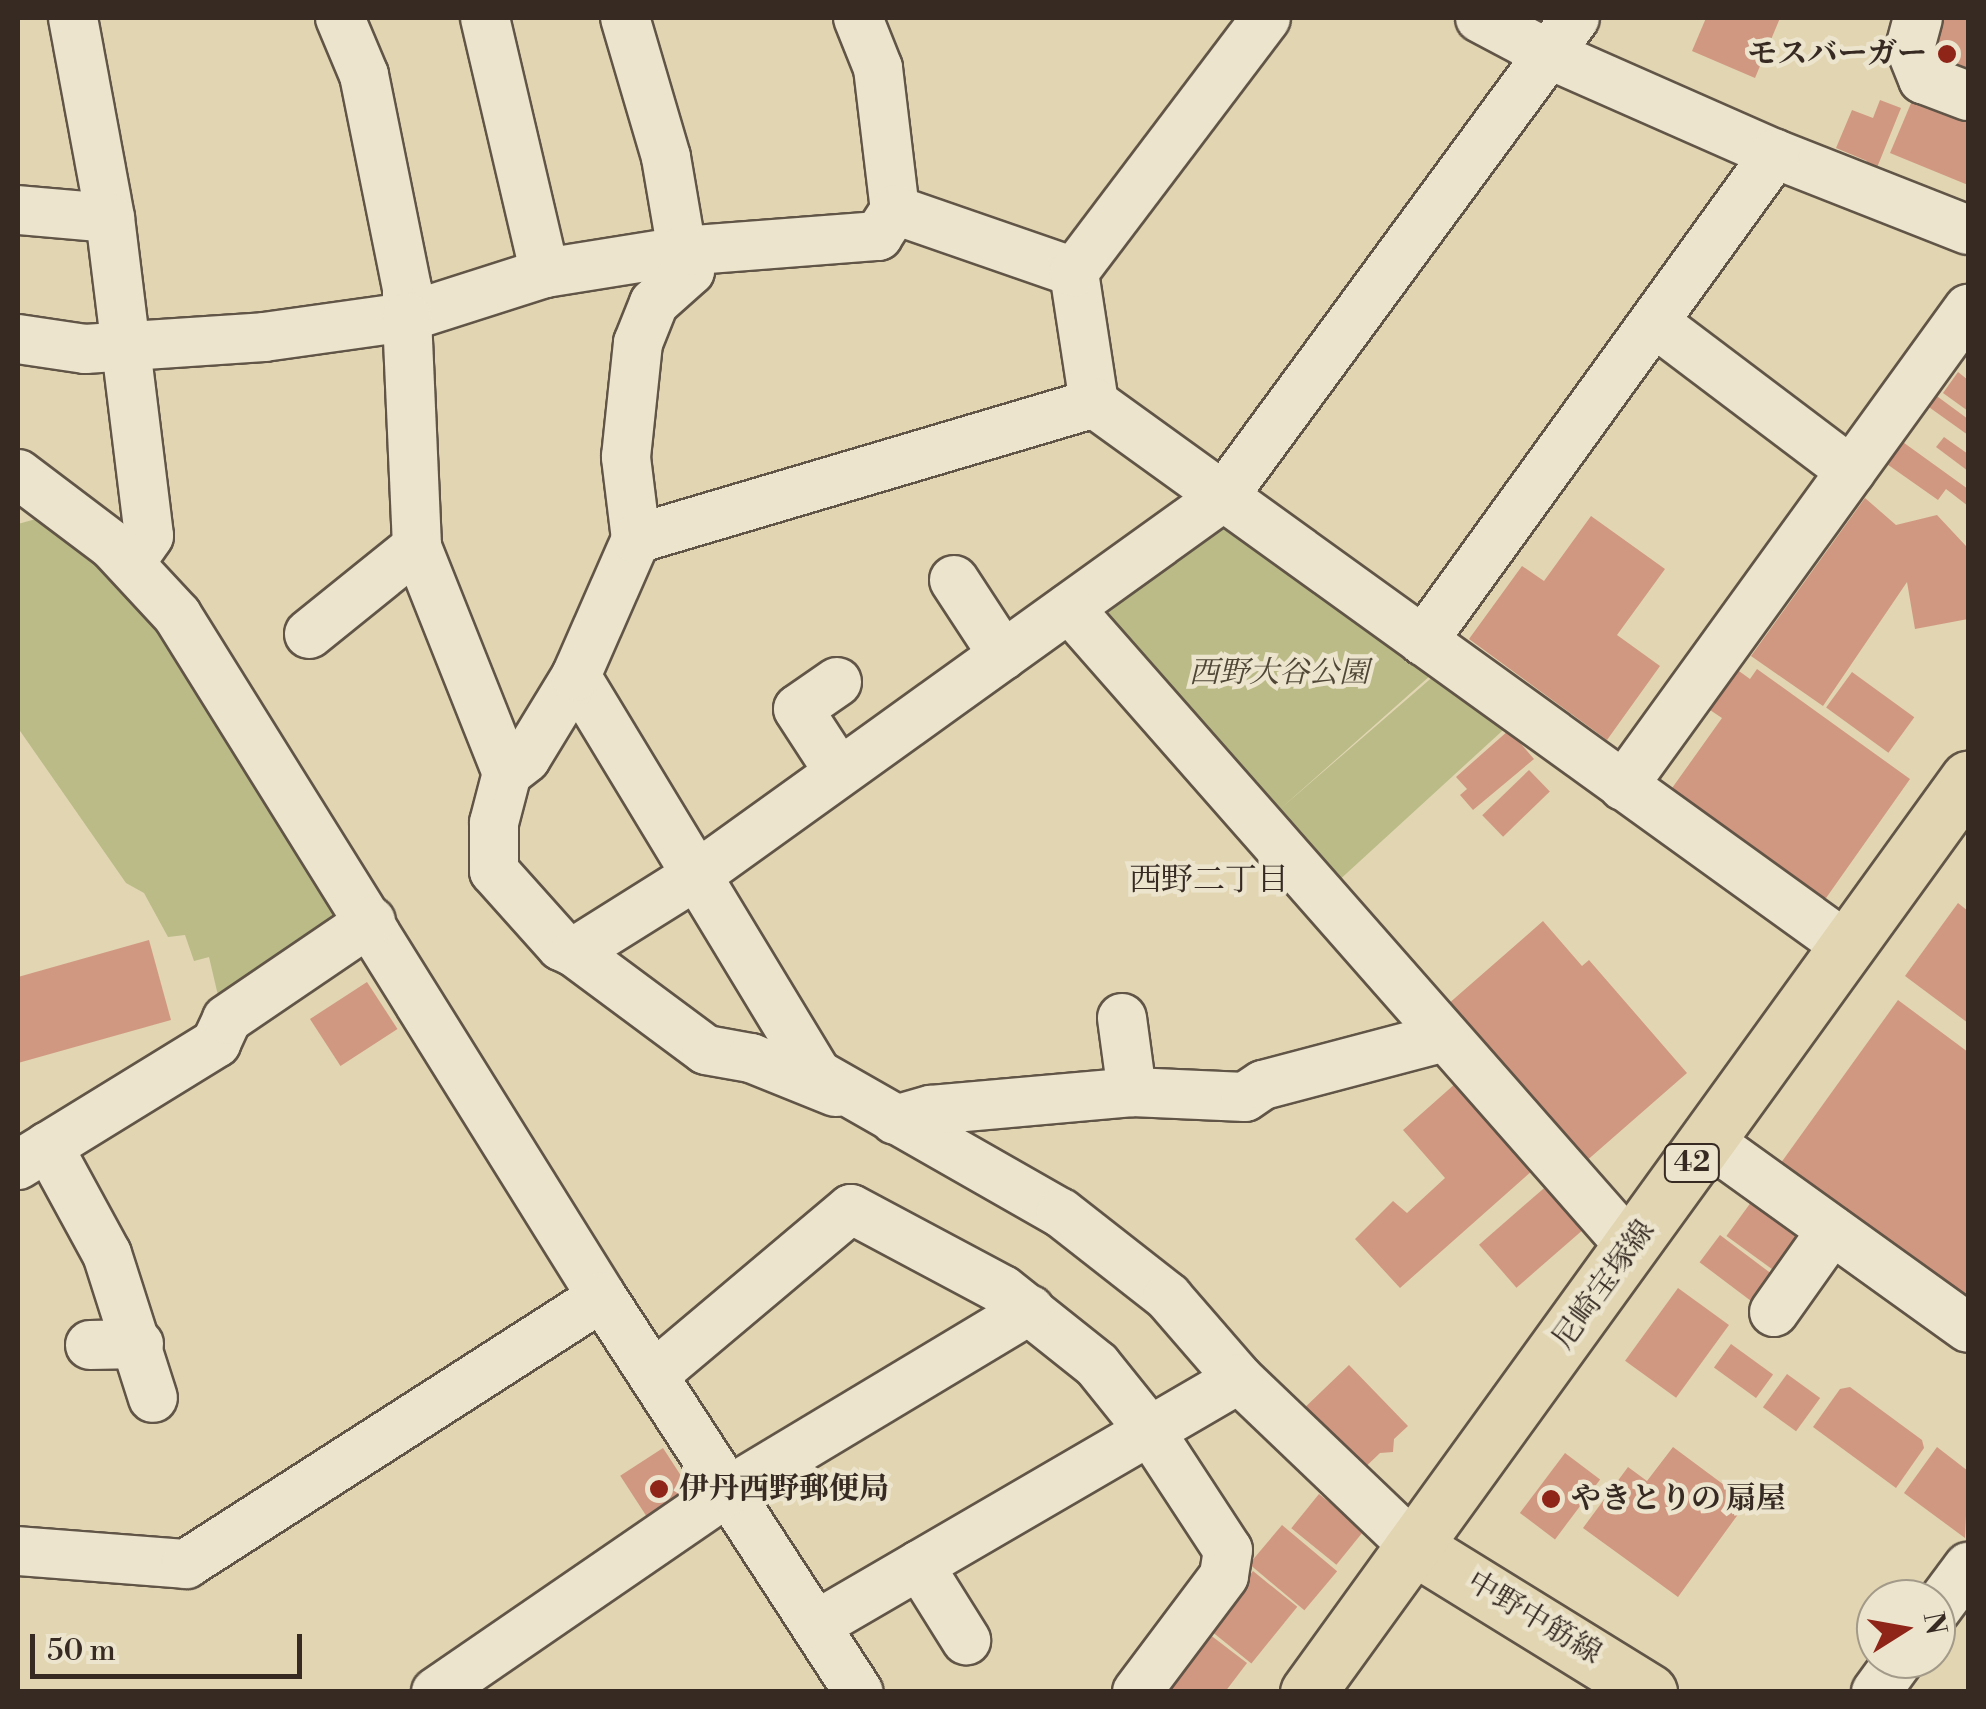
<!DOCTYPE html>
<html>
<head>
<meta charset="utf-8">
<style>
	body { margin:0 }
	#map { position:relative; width:1986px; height:1709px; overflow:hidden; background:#e1d5b2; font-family:"Libre Bodoni","Noto Serif JP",serif }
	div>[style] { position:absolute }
	.green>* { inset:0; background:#babb87 }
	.building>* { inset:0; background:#d19881; transform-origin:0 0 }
	.roads { filter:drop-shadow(2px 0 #615547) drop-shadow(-2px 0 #615547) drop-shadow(0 2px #615547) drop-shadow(0 -2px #615547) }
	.minor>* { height:48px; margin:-24px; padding:0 24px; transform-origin:24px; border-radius:24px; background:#ece4cd }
	.major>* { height:55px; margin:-27.5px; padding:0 27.5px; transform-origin:27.5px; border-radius:27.5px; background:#e1d5b2 }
	.dots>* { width:28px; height:28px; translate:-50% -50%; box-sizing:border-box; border:5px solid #ece4cd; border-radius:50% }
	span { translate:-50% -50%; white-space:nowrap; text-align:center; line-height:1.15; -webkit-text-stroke:9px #ece4cd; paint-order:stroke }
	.shield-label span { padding:2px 8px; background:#ece4cd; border:2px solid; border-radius:8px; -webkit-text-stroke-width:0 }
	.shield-label { font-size:28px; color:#362a23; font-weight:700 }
	.poi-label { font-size:30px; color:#362a23; font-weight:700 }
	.right { translate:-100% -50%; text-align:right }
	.left { translate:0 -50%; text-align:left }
	.park-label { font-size:30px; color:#504737; font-style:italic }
	.street-label { font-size:30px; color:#362a23 }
	.neighbourhood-label { font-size:32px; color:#362a23 }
	.frame { position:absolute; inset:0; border:20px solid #362a23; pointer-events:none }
	.north { position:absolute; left:1856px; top:1579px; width:100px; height:100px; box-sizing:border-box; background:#ece4cd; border:2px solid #a39a89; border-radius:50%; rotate:79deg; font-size:28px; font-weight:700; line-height:40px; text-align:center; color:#362a23 }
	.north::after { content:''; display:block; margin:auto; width:35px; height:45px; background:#8f2418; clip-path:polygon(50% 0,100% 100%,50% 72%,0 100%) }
	.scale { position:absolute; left:30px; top:1634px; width:272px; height:45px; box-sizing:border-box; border:5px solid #362a23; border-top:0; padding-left:12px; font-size:30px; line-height:35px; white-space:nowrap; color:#362a23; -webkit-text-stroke:8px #ece4cd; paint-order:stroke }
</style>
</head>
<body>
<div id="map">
	<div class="green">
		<div style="clip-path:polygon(43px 517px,142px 586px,352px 912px,220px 1004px,209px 957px,194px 961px,185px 935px,168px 937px,144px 893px,126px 883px,18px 728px,18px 524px)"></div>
		<div style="clip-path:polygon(1234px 519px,1440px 667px,1279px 810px,1443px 668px,1513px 721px,1336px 883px,1089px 614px,1215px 520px)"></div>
	</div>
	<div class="building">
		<div style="clip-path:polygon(1706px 18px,1780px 18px,1755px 78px,1692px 51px)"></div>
		<div style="clip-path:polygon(1920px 18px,1968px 18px,1968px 91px,1929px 63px)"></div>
		<div style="clip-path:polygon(1917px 89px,1968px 110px,1968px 185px,1890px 153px)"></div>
		<div style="clip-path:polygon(1880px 100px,1901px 108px,1874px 175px,1863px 171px,1867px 161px,1836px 148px,1852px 110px,1873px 118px)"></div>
		<div style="clip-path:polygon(1958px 372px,1968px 380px,1968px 411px,1943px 393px)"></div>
		<div style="clip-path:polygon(1934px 394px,1968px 419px,1968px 435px,1926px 405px)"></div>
		<div style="clip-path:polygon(1944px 437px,1968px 454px,1968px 471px,1936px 447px)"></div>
		<div style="clip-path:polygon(1900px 440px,1968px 489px,1968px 506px,1946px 489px,1938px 500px,1884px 462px)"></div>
		<div style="clip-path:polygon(1865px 498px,1896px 525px,1937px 515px,1966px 546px,1968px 619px,1915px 629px,1907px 582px,1823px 706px,1751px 656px)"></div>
		<div style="clip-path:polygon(1591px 516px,1665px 569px,1617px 635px,1660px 666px,1607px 740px,1469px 639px,1522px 566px,1544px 581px)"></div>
		<div style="clip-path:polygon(1732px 666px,1750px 679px,1757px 669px,1910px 779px,1819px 908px,1665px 798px,1722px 718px,1704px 706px)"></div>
		<div style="left:1852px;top:672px;width:77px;height:44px;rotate:36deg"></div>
		<div style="clip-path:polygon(1509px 730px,1534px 759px,1473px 810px,1460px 795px,1467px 789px,1456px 777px)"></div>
		<div style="left:1529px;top:770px;width:30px;height:65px;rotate:46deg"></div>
		<div style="clip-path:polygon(1958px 903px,1968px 911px,1968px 1023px,1905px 976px)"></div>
		<div style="clip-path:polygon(1543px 921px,1582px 966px,1589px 960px,1687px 1073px,1584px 1163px,1447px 1005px)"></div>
		<div style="clip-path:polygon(149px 940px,171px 1020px,18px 1063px,18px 977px)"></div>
		<div style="left:367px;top:982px;width:56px;height:68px;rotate:57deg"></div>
		<div style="clip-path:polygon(1898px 1000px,1968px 1052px,1968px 1306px,1778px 1167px)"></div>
		<div style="clip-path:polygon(1456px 1083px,1533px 1170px,1400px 1288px,1355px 1239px,1393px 1201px,1407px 1213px,1445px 1178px,1403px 1130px)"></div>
		<div style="left:1550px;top:1183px;width:57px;height:94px;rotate:49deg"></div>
		<div style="left:1757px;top:1194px;width:57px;height:52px;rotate:36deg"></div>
		<div style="left:1720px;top:1235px;width:67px;height:34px;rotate:37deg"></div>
		<div style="left:1678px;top:1288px;width:63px;height:90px;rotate:36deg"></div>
		<div style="left:1731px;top:1344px;width:52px;height:29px;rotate:36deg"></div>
		<div style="clip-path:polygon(1349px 1365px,1408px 1426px,1394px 1439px,1393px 1452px,1380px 1453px,1356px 1476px,1297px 1415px)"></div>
		<div style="left:1787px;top:1374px;width:41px;height:41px;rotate:36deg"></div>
		<div style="clip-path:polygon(1850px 1387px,1922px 1440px,1924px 1448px,1896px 1488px,1813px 1427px,1840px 1389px)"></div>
		<div style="clip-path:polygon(1673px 1447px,1747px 1502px,1678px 1597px,1583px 1528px,1628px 1467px,1647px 1481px)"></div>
		<div style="clip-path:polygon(1937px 1447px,1968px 1471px,1965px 1538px,1904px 1493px)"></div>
		<div style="left:663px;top:1448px;width:64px;height:51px;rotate:57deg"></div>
		<div style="left:1565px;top:1453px;width:44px;height:75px;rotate:37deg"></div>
		<div style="left:1319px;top:1494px;width:58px;height:44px;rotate:39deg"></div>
		<div style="left:1282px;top:1525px;width:72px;height:51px;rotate:40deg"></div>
		<div style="left:1253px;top:1571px;width:57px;height:73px;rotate:39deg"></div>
		<div style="clip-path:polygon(1209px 1634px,1247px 1663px,1225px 1692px,1162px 1692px)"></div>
	</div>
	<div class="roads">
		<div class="minor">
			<div style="left:73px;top:18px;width:203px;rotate:79.5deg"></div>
			<div style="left:110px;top:218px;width:320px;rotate:83deg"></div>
			<div style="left:149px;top:536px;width:33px;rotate:125deg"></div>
			<div style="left:340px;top:18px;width:62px;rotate:67.2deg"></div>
			<div style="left:364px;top:75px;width:217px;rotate:78.6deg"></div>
			<div style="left:407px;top:288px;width:29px;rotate:90deg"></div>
			<div style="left:407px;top:317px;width:145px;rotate:-17.7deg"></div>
			<div style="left:485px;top:18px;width:262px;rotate:76.8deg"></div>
			<div style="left:545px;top:273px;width:139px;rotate:-9.1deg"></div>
			<div style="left:682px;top:251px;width:95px;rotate:-99.7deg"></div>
			<div style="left:666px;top:157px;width:145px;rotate:-106.4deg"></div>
			<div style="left:858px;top:18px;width:54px;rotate:68.2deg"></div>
			<div style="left:878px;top:68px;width:143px;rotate:83.2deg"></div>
			<div style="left:895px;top:210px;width:189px;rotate:19.1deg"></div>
			<div style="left:1480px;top:18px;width:77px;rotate:27.9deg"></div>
			<div style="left:1548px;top:54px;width:248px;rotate:23.8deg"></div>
			<div style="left:1775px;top:154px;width:207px;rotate:21.5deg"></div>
			<div style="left:1918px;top:18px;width:30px;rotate:105deg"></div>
			<div style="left:1910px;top:47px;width:35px;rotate:68deg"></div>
			<div style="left:1923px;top:79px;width:48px;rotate:20.7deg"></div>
			<div style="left:18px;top:210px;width:92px;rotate:5deg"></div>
			<div style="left:1654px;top:322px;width:247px;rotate:37.1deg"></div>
			<div style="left:18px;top:339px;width:68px;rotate:8.5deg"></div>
			<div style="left:85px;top:349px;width:179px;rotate:-3.8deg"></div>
			<div style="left:264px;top:337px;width:144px;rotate:-8deg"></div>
			<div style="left:407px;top:317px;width:230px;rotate:87.5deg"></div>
			<div style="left:417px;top:547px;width:243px;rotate:68.3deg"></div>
			<div style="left:507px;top:773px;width:52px;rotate:104.6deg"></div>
			<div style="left:494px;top:823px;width:48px;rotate:90deg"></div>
			<div style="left:494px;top:871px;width:101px;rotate:48.2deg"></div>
			<div style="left:561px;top:946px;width:14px;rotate:25deg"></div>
			<div style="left:574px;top:952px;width:149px;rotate:-32.1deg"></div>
			<div style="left:700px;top:873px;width:644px;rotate:-35.71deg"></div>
			<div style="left:1223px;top:497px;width:594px;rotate:-53.69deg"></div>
			<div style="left:1094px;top:403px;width:133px;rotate:-98.7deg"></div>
			<div style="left:1074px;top:272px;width:318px;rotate:-52.9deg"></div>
			<div style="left:18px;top:474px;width:118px;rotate:37.1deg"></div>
			<div style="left:112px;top:545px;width:96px;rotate:47.1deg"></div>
			<div style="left:177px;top:615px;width:804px;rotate:58.07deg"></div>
			<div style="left:602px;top:1297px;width:471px;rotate:57deg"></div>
			<div style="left:636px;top:539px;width:83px;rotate:-97deg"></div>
			<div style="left:626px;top:457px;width:115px;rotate:-84deg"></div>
			<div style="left:638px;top:343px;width:43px;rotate:-68.2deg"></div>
			<div style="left:654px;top:303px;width:48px;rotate:-41.6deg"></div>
			<div style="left:690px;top:271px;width:22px;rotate:-112deg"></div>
			<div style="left:682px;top:251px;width:197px;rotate:-4.4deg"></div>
			<div style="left:878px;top:236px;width:31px;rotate:-57deg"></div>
			<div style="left:954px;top:580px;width:90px;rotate:56.8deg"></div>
			<div style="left:1069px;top:608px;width:851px;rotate:48.67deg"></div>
			<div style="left:309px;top:634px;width:139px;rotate:-38.9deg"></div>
			<div style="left:1423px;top:641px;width:601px;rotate:-54.14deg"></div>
			<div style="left:576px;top:676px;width:465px;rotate:58.8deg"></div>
			<div style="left:817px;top:1074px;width:281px;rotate:29.7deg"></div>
			<div style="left:1061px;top:1213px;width:136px;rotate:38.1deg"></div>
			<div style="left:1168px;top:1297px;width:108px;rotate:49.1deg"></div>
			<div style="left:1239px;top:1379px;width:245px;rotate:43.7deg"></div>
			<div style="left:837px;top:682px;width:47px;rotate:145.3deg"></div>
			<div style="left:798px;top:709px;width:75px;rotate:56.9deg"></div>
			<div style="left:507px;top:773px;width:24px;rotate:-38deg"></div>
			<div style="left:526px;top:758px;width:96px;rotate:-58.6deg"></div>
			<div style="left:576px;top:676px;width:150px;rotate:-66.3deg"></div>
			<div style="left:636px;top:539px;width:478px;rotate:-16.5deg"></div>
			<div style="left:1094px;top:403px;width:930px;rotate:35.81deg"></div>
			<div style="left:1623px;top:786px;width:589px;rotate:-54.12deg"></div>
			<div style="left:574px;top:952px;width:164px;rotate:36.6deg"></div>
			<div style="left:706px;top:1050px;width:46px;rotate:10.1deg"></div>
			<div style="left:751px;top:1058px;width:91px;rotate:22deg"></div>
			<div style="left:1122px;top:1018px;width:75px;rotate:82.3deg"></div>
			<div style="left:895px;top:1120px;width:37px;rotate:-16deg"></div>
			<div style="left:931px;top:1110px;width:202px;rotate:-5.1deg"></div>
			<div style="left:1132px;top:1092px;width:113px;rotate:2.5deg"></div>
			<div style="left:1245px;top:1097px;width:22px;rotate:-34deg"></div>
			<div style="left:1263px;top:1085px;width:188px;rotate:-14.8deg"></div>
			<div style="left:1708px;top:1141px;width:320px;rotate:35.7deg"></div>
			<div style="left:48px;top:1146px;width:123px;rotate:61.4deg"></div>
			<div style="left:107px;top:1254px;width:151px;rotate:72.3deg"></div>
			<div style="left:18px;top:1165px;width:233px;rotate:-31.6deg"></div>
			<div style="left:216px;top:1043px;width:26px;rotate:-65deg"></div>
			<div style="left:227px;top:1019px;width:174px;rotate:-34.2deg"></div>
			<div style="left:1774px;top:1312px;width:100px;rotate:-54.7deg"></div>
			<div style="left:90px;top:1345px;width:49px;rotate:-1.2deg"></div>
			<div style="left:655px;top:1374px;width:256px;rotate:-40.1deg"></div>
			<div style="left:851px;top:1209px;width:172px;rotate:28.1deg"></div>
			<div style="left:1003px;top:1290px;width:120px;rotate:38.6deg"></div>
			<div style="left:1097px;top:1365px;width:85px;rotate:51.2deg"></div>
			<div style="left:1150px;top:1431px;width:142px;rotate:56.8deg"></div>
			<div style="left:1228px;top:1550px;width:26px;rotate:99deg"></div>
			<div style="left:1224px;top:1576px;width:145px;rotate:126.9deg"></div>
			<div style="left:18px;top:1551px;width:169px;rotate:4.4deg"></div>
			<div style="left:186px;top:1564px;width:494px;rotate:-32.7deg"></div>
			<div style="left:919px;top:1565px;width:89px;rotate:57.9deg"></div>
			<div style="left:1936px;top:1610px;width:54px;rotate:-53.3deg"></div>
			<div style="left:818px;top:1624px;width:487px;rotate:-30.2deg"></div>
			<div style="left:436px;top:1692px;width:357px;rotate:-34.5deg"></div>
			<div style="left:730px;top:1490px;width:350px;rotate:-31deg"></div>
			<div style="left:1876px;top:1692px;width:41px;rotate:-54deg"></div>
		</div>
		<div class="major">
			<div style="left:1416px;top:1548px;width:274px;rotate:31.7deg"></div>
			<div style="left:1308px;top:1692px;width:1127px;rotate:-54.14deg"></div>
		</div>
	</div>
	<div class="dots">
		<div style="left:1947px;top:54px;background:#8f2418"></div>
		<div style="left:659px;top:1489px;background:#8f2418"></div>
		<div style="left:1551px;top:1499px;background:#8f2418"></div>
	</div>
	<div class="shield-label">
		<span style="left:1692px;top:1163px">42</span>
	</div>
	<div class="poi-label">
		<span class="right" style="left:1927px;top:54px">モスバーガー</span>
		<span class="left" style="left:679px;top:1489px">伊丹西野郵便局</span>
		<span class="left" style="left:1571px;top:1499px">やきとりの 扇屋</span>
	</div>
	<div class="park-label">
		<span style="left:1279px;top:673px">西野大谷公園</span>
	</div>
	<div class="street-label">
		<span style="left:1604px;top:1285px;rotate:-54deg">尼崎宝塚線</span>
		<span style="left:1534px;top:1618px;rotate:31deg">中野中筋線</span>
	</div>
	<div class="neighbourhood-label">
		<span style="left:1209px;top:880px">西野二丁目</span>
	</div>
	<div class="frame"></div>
	<div class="north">N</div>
	<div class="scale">50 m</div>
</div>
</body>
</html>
